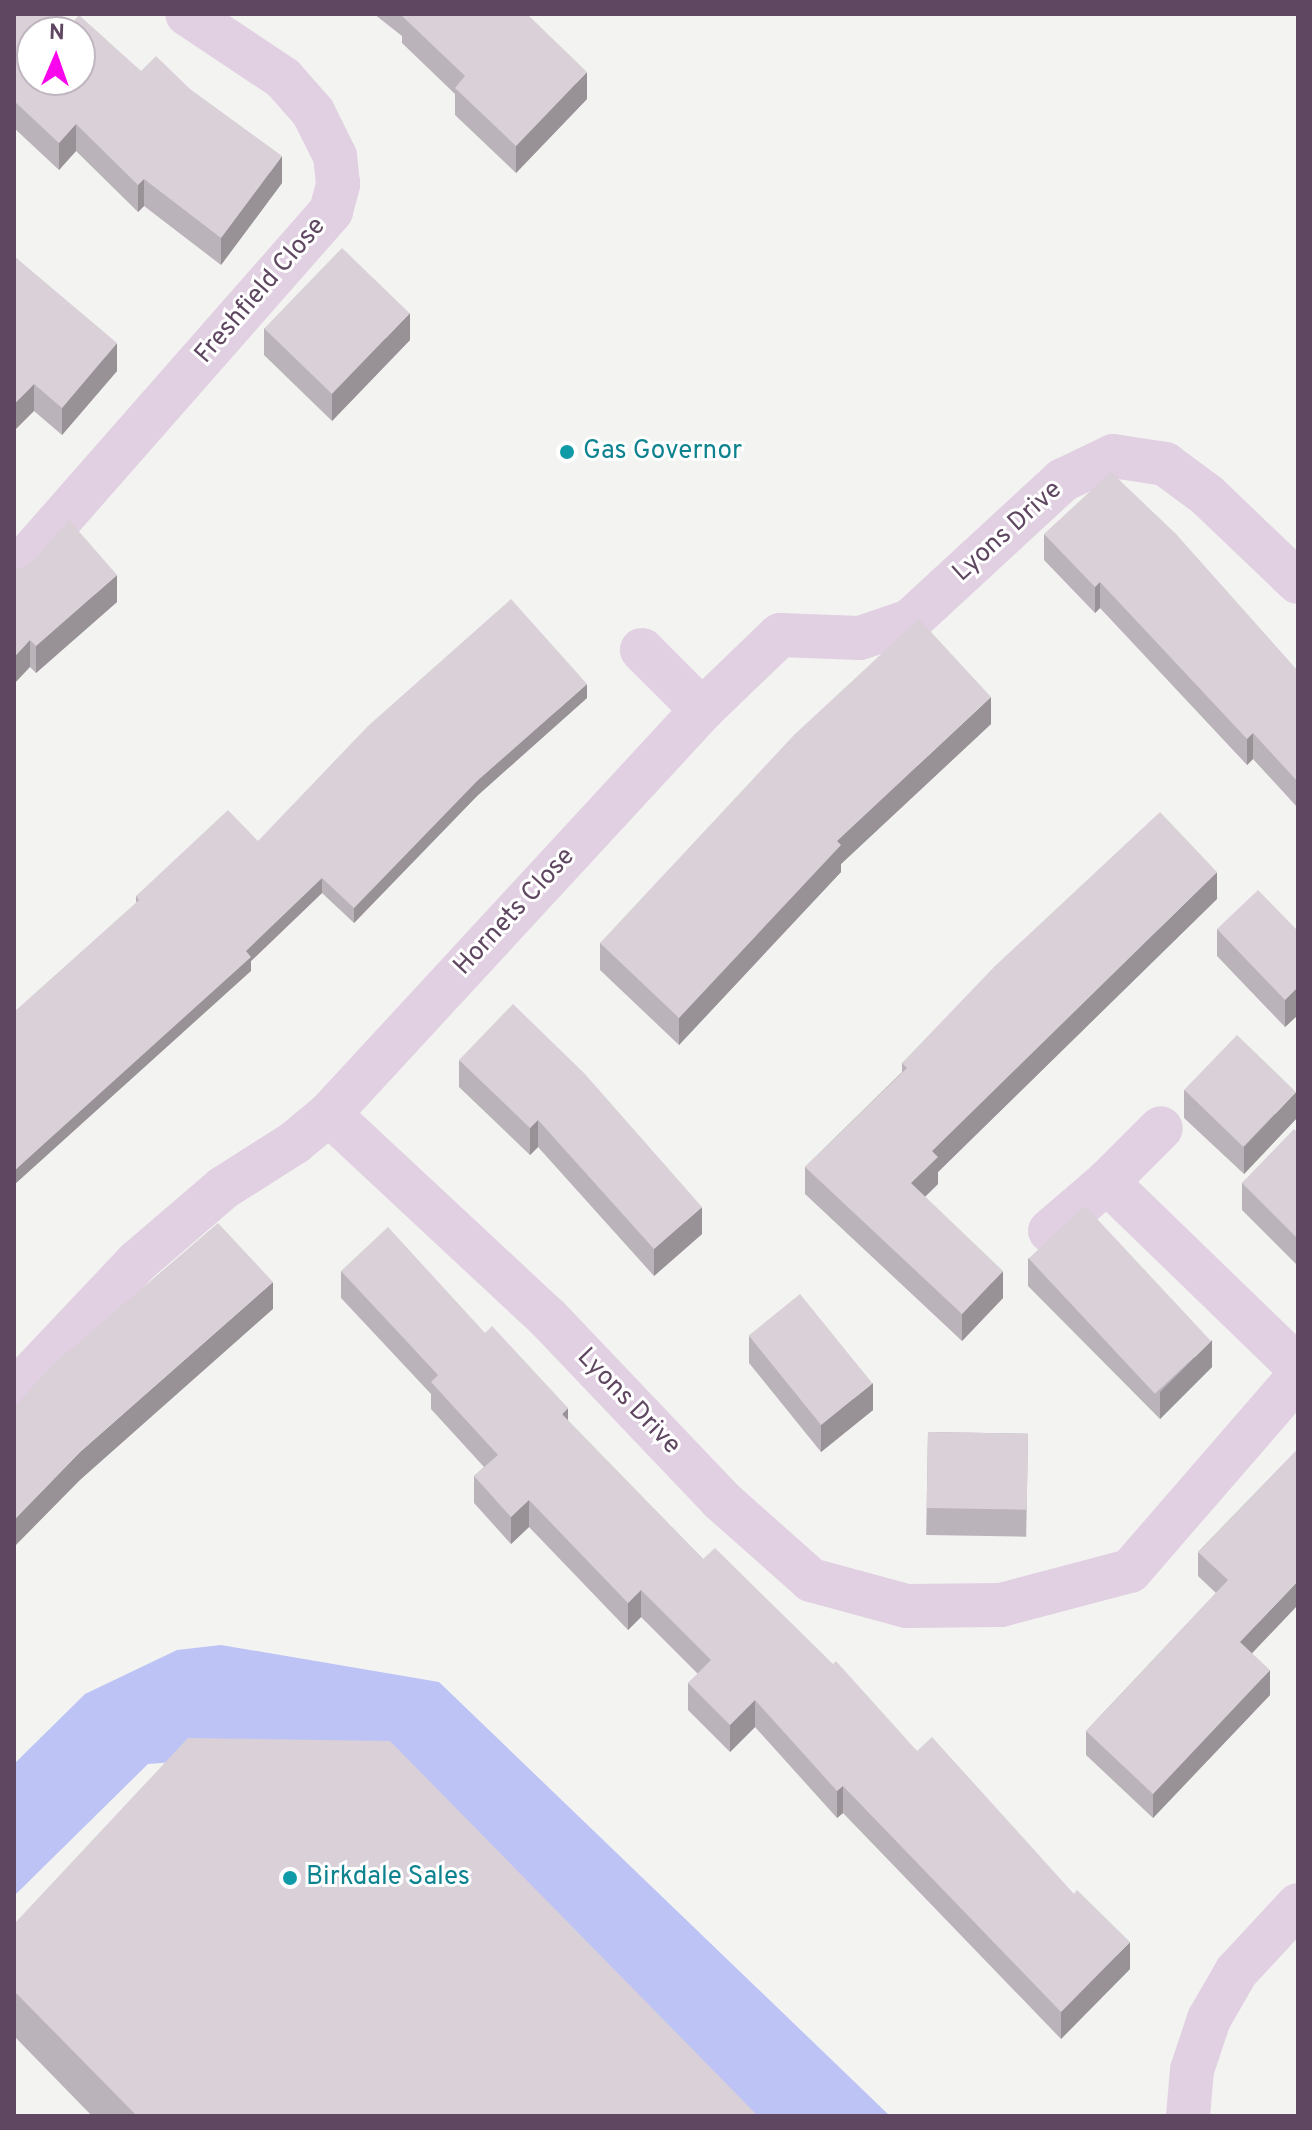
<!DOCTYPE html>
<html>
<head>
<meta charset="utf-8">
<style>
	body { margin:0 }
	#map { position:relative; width:1312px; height:2130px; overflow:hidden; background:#f3f4f1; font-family:Overpass,sans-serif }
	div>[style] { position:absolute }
	.green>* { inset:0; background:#bdc4f5 }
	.street>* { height:44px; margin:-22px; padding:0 22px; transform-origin:22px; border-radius:22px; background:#e1cfe2 }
	.wall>* { inset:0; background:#bbb3ba; transform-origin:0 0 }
	.shaded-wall>* { inset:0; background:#989297 }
	.building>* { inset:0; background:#d9d0d8; transform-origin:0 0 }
	.dots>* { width:22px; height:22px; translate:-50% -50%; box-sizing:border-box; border:4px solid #fff; border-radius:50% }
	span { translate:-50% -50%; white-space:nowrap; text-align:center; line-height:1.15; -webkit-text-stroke:6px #fff; paint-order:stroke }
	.street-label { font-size:26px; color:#604761 }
	.culture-label { font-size:26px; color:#0d838f }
	.left { translate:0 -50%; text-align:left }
	.frame { position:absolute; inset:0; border:16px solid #604761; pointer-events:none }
	.north { position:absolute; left:16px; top:16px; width:80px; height:80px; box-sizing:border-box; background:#fff; border:2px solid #bfb5c0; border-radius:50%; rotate:2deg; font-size:22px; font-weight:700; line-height:32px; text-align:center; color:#604761 }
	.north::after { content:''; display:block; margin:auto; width:28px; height:36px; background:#f906ed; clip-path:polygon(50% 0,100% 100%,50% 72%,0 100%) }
</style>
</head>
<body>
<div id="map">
	<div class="green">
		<div style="clip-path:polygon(221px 1645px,439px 1682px,890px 2116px,744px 2116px,350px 1749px,148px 1764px,14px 1896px,14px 1764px,85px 1694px,177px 1650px)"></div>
	</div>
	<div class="street">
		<div style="left:15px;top:571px;width:479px;rotate:-48.7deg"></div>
		<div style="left:331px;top:211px;width:28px;rotate:-75deg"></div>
		<div style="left:338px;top:184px;width:28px;rotate:-96deg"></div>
		<div style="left:335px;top:156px;width:49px;rotate:-116.6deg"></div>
		<div style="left:313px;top:112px;width:45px;rotate:-131.4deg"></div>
		<div style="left:283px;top:78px;width:115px;rotate:-146.3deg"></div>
		<div style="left:702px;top:710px;width:108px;rotate:-43.9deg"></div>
		<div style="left:780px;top:635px;width:80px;rotate:2.1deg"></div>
		<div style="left:860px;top:638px;width:53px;rotate:-18.8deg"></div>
		<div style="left:910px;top:621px;width:208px;rotate:-42.7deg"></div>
		<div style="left:1063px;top:480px;width:55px;rotate:-25.6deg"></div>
		<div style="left:1113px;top:456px;width:53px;rotate:8.7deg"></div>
		<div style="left:1165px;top:464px;width:52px;rotate:36.4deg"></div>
		<div style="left:1207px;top:495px;width:126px;rotate:43.7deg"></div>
		<div style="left:329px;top:1114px;width:550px;rotate:-47.28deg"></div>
		<div style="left:702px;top:710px;width:85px;rotate:-135deg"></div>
		<div style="left:1107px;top:1182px;width:76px;rotate:-45deg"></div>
		<div style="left:1050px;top:1231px;width:75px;rotate:-40.7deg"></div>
		<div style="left:1107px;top:1182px;width:266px;rotate:44.1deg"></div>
		<div style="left:14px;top:1392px;width:179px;rotate:-46.6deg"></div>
		<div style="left:137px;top:1262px;width:113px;rotate:-40.7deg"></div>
		<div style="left:223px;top:1188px;width:84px;rotate:-32.4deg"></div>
		<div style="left:294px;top:1143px;width:45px;rotate:-39.6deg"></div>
		<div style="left:329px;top:1114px;width:298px;rotate:43deg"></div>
		<div style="left:547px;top:1317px;width:253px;rotate:46.4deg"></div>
		<div style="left:721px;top:1500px;width:120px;rotate:41.6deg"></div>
		<div style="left:811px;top:1580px;width:99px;rotate:15.2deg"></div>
		<div style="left:907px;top:1606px;width:94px;rotate:-0.6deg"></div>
		<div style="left:1001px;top:1605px;width:133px;rotate:-14.8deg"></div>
		<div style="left:1130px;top:1571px;width:257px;rotate:-49.1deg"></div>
		<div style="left:1188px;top:2116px;width:46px;rotate:-85deg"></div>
		<div style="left:1192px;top:2070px;width:54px;rotate:-71.6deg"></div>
		<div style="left:1209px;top:2019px;width:54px;rotate:-60.1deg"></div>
		<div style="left:1236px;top:1972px;width:91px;rotate:-47.2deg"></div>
	</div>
	<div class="wall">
		<div style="clip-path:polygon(14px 14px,71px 24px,141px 71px,282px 183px,221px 265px,144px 206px,138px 212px,76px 151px,59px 170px,14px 128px)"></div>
		<div style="clip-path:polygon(374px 14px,527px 14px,587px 99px,516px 173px,455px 115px,455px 94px,402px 43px,402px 36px)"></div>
		<div style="clip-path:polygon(14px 256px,117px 371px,62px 435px,34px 411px)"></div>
		<div style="clip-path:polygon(264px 328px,410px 340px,332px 421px,264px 355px)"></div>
		<div style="clip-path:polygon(1044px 534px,1298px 671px,1298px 808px,1253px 759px,1247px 765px,1100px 608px,1095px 613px,1044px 560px)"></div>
		<div style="clip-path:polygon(14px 567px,117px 602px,36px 673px,30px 667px)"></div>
		<div style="clip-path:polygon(587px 698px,477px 796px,354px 923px,322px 893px,251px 961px,251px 971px,136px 902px,136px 896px,258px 841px)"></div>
		<div style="clip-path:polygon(991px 724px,841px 864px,841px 872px,679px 1045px,600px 970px,600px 943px)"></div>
		<div style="clip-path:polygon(1217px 899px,938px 1172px,938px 1184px,925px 1197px,1003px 1298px,962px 1341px,805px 1194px,805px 1167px,902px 1072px,902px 1063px)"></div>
		<div style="clip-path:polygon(1217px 929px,1298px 931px,1298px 1015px,1285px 1027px,1217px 956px)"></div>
		<div style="clip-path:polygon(459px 1060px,702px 1234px,654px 1276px,538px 1147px,530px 1155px,459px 1087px)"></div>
		<div style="clip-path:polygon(1184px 1090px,1296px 1119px,1244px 1174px,1184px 1118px)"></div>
		<div style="clip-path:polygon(1298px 1133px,1298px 1266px,1242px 1210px,1242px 1183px)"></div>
		<div style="clip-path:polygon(1028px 1258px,1212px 1367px,1160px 1419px,1028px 1286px)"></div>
		<div style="clip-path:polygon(341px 1271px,485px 1333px,568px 1421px,703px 1559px,917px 1751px,1130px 1969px,1061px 2039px,843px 1813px,837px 1818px,755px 1727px,730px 1752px,688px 1710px,688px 1683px,698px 1674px,641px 1617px,628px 1630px,529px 1527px,511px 1544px,474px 1503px,474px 1476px,484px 1467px,431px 1409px,431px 1394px,341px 1298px)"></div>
		<div style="clip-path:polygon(749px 1336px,873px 1410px,821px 1452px,749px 1363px)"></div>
		<div style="left:928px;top:1432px;width:100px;height:103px;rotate:1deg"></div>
		<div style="clip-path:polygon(1298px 1449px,1252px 1653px,1270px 1695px,1153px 1818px,1086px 1755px,1086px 1731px,1216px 1593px,1198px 1576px,1198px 1552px)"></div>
		<div style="clip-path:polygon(14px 1924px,758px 2116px,92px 2116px,14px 2036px)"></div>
	</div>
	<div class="shaded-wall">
		<div style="clip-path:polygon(587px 72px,587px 99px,516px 173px,516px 146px)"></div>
		<div style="clip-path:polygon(76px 124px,76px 151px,59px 170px,59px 143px)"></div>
		<div style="clip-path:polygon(282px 156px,282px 183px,221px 265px,221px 238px)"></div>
		<div style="clip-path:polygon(144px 179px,144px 206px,138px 212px,138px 185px)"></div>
		<div style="clip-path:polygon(410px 313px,410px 340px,332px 421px,332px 394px)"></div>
		<div style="clip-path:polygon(117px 343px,117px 371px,62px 435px,62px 408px)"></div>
		<div style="clip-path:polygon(34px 384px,34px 411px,14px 431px,14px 404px)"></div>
		<div style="clip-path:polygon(117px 575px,117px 602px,36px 673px,36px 646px)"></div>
		<div style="clip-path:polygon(1100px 582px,1100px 608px,1095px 613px,1095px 587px)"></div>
		<div style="clip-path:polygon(30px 640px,30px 667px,14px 684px,14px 657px)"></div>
		<div style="clip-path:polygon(587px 684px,587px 698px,477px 796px,354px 923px,354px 908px,477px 781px)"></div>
		<div style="clip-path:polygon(991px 697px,991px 724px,841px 864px,841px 872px,679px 1045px,679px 1018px,837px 841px)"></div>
		<div style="clip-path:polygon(1253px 733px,1253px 759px,1247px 765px,1247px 739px)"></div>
		<div style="clip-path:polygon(1217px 872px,1217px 899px,938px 1172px,938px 1184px,911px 1210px,911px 1183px,932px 1151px)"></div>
		<div style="clip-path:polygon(322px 878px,322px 893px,251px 961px,251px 971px,14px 1185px,14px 1171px)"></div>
		<div style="clip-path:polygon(1298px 987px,1298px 1015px,1285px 1027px,1285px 1000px)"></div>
		<div style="clip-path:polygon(1296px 1092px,1296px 1119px,1244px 1174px,1244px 1147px)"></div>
		<div style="clip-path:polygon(538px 1120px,538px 1147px,530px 1155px,530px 1128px)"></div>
		<div style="clip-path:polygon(702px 1207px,702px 1234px,654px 1276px,654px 1249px)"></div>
		<div style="clip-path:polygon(1003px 1271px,1003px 1298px,962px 1341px,962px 1314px)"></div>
		<div style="clip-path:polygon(273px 1282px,273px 1309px,80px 1480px,14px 1547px,14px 1520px,80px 1452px)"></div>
		<div style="clip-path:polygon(1212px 1340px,1212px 1367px,1160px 1419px,1160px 1392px)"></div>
		<div style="clip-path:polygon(873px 1383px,873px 1410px,821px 1452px,821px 1425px)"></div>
		<div style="clip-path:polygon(568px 1408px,568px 1436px,562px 1414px)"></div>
		<div style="clip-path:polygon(529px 1500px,529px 1527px,511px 1544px,511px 1517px)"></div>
		<div style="clip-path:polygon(1298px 1581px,1298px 1605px,1240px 1666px,1240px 1642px)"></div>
		<div style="clip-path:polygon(641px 1590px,641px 1617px,628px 1630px,628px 1603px)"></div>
		<div style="clip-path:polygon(1270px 1670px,1270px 1695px,1153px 1818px,1153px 1794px)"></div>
		<div style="clip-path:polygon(755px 1700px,755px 1727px,730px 1752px,730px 1725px)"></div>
		<div style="clip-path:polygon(843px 1786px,843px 1813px,837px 1818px,837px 1791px)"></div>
		<div style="clip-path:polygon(1130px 1942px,1130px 1969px,1061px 2039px,1061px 2012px)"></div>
	</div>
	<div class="building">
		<div style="clip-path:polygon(evenodd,14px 14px,61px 14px,71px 24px,79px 15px,141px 71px,156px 56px,190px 89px,282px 156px,221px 238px,144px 179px,138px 185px,76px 124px,59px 143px,14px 101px,14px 14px,32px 32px,80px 32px,80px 80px,32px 80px,32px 32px)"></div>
		<div style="clip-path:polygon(404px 14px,527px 14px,587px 72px,516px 146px,455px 88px,465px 76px,402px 16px)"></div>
		<div style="left:342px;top:248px;width:94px;height:112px;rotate:44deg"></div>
		<div style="clip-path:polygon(14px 256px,117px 343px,62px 408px,34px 384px,14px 404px)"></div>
		<div style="clip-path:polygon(1111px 472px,1176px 534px,1298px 671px,1298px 782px,1253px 733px,1247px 739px,1100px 582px,1095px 587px,1044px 534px)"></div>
		<div style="clip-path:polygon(69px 520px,117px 575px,36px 646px,30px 640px,14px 657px,14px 567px,22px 568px,33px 561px)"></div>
		<div style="clip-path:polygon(511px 599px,587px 684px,477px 781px,354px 908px,322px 878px,246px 951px,251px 957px,14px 1171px,14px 1012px,139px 900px,136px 896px,228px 810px,258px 841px,368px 726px)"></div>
		<div style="clip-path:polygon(919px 619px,991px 697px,837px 841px,841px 845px,679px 1018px,600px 943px,794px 735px)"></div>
		<div style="clip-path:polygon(1160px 812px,1217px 872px,932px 1151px,938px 1157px,911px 1183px,1003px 1271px,962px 1314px,805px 1167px,907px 1068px,902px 1063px,995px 966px)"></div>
		<div style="clip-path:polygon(1258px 890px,1298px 931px,1298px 987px,1285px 1000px,1217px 929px)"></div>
		<div style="clip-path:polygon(513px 1004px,584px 1073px,702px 1207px,654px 1249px,538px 1120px,530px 1128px,459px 1060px)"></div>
		<div style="left:1237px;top:1035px;width:82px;height:76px;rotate:44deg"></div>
		<div style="clip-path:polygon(1294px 1129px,1298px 1133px,1298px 1239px,1242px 1183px)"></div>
		<div style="left:1085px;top:1206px;width:185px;height:77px;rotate:47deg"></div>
		<div style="clip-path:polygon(218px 1223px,273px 1282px,80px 1452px,14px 1520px,14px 1407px,55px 1363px)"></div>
		<div style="clip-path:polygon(388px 1227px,485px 1333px,492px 1326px,568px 1408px,562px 1414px,703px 1559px,715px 1548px,833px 1664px,836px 1661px,917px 1751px,932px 1737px,1074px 1894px,1077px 1890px,1130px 1942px,1061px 2012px,843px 1786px,837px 1791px,755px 1700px,730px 1725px,688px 1683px,711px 1660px,641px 1590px,628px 1603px,529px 1500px,511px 1517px,474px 1476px,498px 1455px,431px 1382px,438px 1375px,341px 1271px)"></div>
		<div style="left:800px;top:1294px;width:115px;height:66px;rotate:51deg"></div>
		<div style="left:928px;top:1432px;width:100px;height:76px;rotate:1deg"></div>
		<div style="clip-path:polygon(1298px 1449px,1298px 1581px,1240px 1642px,1270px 1670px,1153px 1794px,1086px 1731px,1228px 1580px,1198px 1552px)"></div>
		<div style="clip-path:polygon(188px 1738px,390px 1741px,758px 2116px,137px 2116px,14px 1991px,14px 1924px)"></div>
	</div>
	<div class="dots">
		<div style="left:567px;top:452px;background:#0f9aa8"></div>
		<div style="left:290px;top:1878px;background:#0f9aa8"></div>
	</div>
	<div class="street-label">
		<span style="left:261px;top:291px;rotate:-49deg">Freshfield Close</span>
		<span style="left:1008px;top:532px;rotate:-42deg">Lyons Drive</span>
		<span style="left:515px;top:912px;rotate:-47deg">Hornets Close</span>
		<span style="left:628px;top:1402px;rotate:46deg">Lyons Drive</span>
	</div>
	<div class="culture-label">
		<span class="left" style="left:583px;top:452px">Gas Governor</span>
		<span class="left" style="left:306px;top:1878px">Birkdale Sales</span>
	</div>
	<div class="frame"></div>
	<div class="north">N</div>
</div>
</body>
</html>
